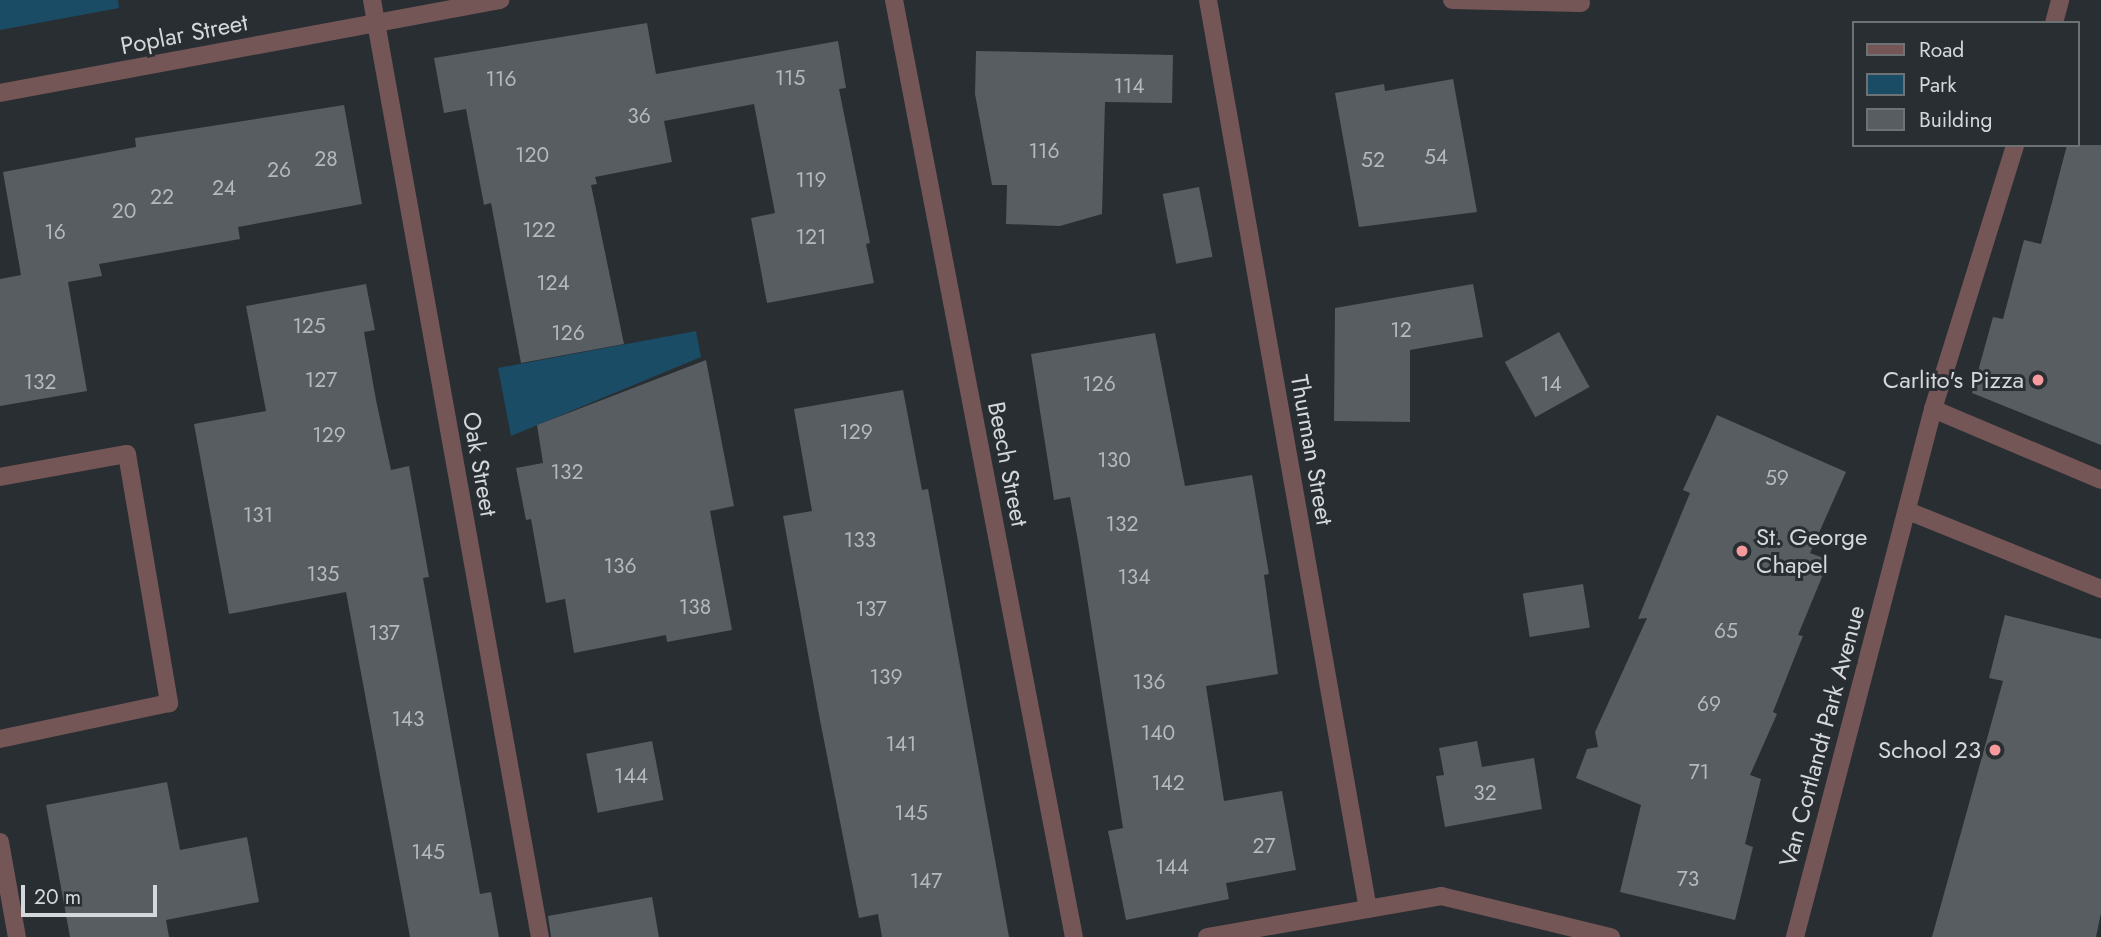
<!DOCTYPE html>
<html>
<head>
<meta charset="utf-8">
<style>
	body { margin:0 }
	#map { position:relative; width:2101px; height:937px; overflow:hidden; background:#292e32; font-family:Jost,sans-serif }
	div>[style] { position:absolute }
	.green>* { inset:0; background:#1b4c66 }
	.building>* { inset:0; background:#575d61; transform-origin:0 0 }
	.minor>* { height:18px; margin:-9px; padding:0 9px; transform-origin:9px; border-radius:9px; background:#755656 }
	.dots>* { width:19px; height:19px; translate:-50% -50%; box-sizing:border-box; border:4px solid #292e32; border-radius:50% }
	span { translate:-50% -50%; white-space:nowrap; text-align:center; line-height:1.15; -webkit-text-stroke:6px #292e32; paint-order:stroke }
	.number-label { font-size:21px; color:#b5b9bc }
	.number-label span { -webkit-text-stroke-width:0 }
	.street-label { font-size:24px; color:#d4d8da }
	.poi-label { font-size:24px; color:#d4d8da }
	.right { translate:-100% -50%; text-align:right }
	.left { translate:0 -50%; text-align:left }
	.legend { position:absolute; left:1852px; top:21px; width:228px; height:126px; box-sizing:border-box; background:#292e32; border:2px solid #6d7275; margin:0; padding:9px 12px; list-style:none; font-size:21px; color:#d4d8da }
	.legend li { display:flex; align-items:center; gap:14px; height:35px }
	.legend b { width:35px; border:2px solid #6d7275 }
	.scale { position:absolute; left:21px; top:885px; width:136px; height:32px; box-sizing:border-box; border:4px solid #d4d8da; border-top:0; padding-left:9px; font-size:21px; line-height:24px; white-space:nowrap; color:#d4d8da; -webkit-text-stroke:5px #292e32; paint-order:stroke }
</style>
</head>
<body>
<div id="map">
	<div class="green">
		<div style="clip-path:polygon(0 0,118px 0,119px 8px,0 30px)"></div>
		<div style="clip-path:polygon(696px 331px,701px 357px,511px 436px,498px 368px)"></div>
	</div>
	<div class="building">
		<div style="clip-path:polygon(647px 23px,656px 74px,838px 41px,846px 88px,839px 89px,870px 243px,866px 244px,874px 283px,767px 303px,751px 218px,775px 213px,754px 104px,664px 121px,672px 162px,595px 177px,597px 184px,591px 185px,624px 344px,521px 363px,491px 203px,484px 205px,466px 109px,444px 113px,434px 58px)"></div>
		<div style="clip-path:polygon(976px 51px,1173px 55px,1172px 103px,1105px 102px,1102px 214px,1060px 226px,1006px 224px,1007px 185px,992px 185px,975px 94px)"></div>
		<div style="clip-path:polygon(1453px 79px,1477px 212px,1359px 227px,1335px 93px,1384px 84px,1385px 91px)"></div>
		<div style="clip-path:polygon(344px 105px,362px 204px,238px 227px,240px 239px,99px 264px,102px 276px,68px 282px,87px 391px,0 406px,0 279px,21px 275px,3px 172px,136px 147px,135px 138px)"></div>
		<div style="clip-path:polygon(2067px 145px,2101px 145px,2101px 445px,1972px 393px,1993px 317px,2003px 319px,2024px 240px,2041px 244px)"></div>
		<div style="left:1199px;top:187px;width:71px;height:37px;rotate:79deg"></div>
		<div style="clip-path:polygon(366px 284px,375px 330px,364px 332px,376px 400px,391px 470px,409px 466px,429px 577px,423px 578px,480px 894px,491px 892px,499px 937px,410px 937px,346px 592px,229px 614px,194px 424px,266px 411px,246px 306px)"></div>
		<div style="clip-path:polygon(1473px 284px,1483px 337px,1410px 350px,1410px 422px,1334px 421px,1335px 308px)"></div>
		<div style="left:1559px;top:332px;width:63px;height:62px;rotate:61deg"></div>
		<div style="clip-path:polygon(1155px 333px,1185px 486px,1252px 475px,1269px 574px,1264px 575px,1278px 674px,1206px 686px,1224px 801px,1282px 791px,1296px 870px,1226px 883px,1229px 899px,1126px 920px,1108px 831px,1123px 828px,1079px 547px,1070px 497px,1054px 500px,1031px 354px)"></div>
		<div style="clip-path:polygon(706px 360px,734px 506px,710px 511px,732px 630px,667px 642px,666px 635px,574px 653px,565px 599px,546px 603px,531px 519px,526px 520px,516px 468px,543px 463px,537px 425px)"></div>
		<div style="clip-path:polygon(903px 390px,922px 490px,928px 489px,1009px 937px,882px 937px,878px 914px,859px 918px,819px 715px,783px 516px,812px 511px,794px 409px)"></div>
		<div style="clip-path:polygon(1717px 415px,1846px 472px,1810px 553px,1829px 560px,1798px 635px,1803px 636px,1773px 712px,1777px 714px,1750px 775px,1761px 779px,1745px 844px,1753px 847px,1735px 920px,1620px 892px,1641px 805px,1576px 778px,1587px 749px,1598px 747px,1595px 732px,1647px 618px,1638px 619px,1690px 493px,1683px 490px)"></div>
		<div style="left:1583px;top:584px;width:44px;height:61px;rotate:81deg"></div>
		<div style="clip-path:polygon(2005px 615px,2101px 639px,2101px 913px,2096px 937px,1932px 937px,2003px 681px,1989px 678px)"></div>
		<div style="left:652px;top:741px;width:60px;height:67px;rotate:79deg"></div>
		<div style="clip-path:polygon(1477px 741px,1482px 767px,1534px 758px,1542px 809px,1445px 827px,1436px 776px,1444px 775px,1439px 748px)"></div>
		<div style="clip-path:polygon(167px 782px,180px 850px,247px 837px,259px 902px,166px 920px,169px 937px,70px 937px,46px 805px)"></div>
		<div style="clip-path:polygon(652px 897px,659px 937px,551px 937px,548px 916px)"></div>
	</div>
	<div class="minor">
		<div style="left:372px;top:0;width:952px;rotate:79.84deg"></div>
		<div style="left:894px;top:0;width:954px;rotate:79.13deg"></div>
		<div style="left:1208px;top:0;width:923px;rotate:80.02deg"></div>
		<div style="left:1452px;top:0;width:129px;rotate:1.3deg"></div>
		<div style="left:2054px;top:23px;width:24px;rotate:-75deg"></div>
		<div style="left:0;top:93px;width:509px;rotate:-10.54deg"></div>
		<div style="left:1933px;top:409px;width:182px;rotate:22.9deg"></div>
		<div style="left:0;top:477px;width:129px;rotate:-10.3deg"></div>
		<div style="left:127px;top:454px;width:253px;rotate:80.4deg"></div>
		<div style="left:169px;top:703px;width:173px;rotate:168deg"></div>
		<div style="left:1908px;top:511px;width:208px;rotate:22deg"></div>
		<div style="left:0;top:842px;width:97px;rotate:79.9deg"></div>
		<div style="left:1207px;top:937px;width:238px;rotate:-9.9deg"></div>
		<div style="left:1441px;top:896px;width:175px;rotate:13.6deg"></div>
		<div style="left:1795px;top:937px;width:546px;rotate:-75.35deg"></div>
		<div style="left:1933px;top:409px;width:276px;rotate:-72.7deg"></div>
	</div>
	<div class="dots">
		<div style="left:2038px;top:380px;background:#f59b9d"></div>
		<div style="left:1742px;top:551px;background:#f59b9d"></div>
		<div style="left:1995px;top:750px;background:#f59b9d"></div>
	</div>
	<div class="number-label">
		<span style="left:790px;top:78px">115</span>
		<span style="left:501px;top:79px">116</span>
		<span style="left:1129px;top:86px">114</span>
		<span style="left:639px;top:116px">36</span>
		<span style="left:1044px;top:151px">116</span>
		<span style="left:532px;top:155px">120</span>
		<span style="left:1436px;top:157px">54</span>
		<span style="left:326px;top:159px">28</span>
		<span style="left:1373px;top:160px">52</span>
		<span style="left:279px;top:170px">26</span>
		<span style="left:811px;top:180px">119</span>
		<span style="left:224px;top:188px">24</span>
		<span style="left:162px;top:197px">22</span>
		<span style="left:124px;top:211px">20</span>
		<span style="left:539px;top:230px">122</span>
		<span style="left:55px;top:232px">16</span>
		<span style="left:811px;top:237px">121</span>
		<span style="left:553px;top:283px">124</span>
		<span style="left:309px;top:326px">125</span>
		<span style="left:1401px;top:330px">12</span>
		<span style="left:568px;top:333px">126</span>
		<span style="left:321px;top:380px">127</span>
		<span style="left:40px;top:382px">132</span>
		<span style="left:1099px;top:384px">126</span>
		<span style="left:1551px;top:384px">14</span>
		<span style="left:856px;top:432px">129</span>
		<span style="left:329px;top:435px">129</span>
		<span style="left:1114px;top:460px">130</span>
		<span style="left:567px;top:472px">132</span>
		<span style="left:1777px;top:478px">59</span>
		<span style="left:258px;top:515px">131</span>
		<span style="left:1122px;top:524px">132</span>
		<span style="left:860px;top:540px">133</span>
		<span style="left:620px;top:566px">136</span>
		<span style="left:323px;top:574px">135</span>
		<span style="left:1134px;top:577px">134</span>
		<span style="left:695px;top:607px">138</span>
		<span style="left:871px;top:609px">137</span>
		<span style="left:1726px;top:631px">65</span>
		<span style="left:384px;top:633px">137</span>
		<span style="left:886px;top:677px">139</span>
		<span style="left:1149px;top:682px">136</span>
		<span style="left:1709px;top:704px">69</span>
		<span style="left:408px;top:719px">143</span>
		<span style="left:1158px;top:733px">140</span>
		<span style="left:901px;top:744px">141</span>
		<span style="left:1699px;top:772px">71</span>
		<span style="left:631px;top:776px">144</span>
		<span style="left:1168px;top:783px">142</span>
		<span style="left:1485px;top:793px">32</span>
		<span style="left:911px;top:813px">145</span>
		<span style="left:1264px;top:846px">27</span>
		<span style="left:428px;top:852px">145</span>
		<span style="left:1172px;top:867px">144</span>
		<span style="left:1688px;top:879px">73</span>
		<span style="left:926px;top:881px">147</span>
	</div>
	<div class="street-label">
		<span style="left:184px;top:34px;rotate:-11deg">Poplar Street</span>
		<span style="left:1312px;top:450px;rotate:80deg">Thurman Street</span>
		<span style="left:480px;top:464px;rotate:80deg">Oak Street</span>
		<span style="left:1008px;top:464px;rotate:79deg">Beech Street</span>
		<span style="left:1822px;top:736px;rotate:-75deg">Van Cortlandt Park Avenue</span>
	</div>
	<div class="poi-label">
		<span class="right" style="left:2024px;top:380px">Carlito's Pizza</span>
		<span class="left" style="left:1756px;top:551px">St. George<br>Chapel</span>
		<span class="right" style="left:1981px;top:750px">School 23</span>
	</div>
	<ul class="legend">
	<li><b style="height:9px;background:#755656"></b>Road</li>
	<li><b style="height:19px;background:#1b4c66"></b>Park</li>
	<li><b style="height:19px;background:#575d61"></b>Building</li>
	</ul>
	<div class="scale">20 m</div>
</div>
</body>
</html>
